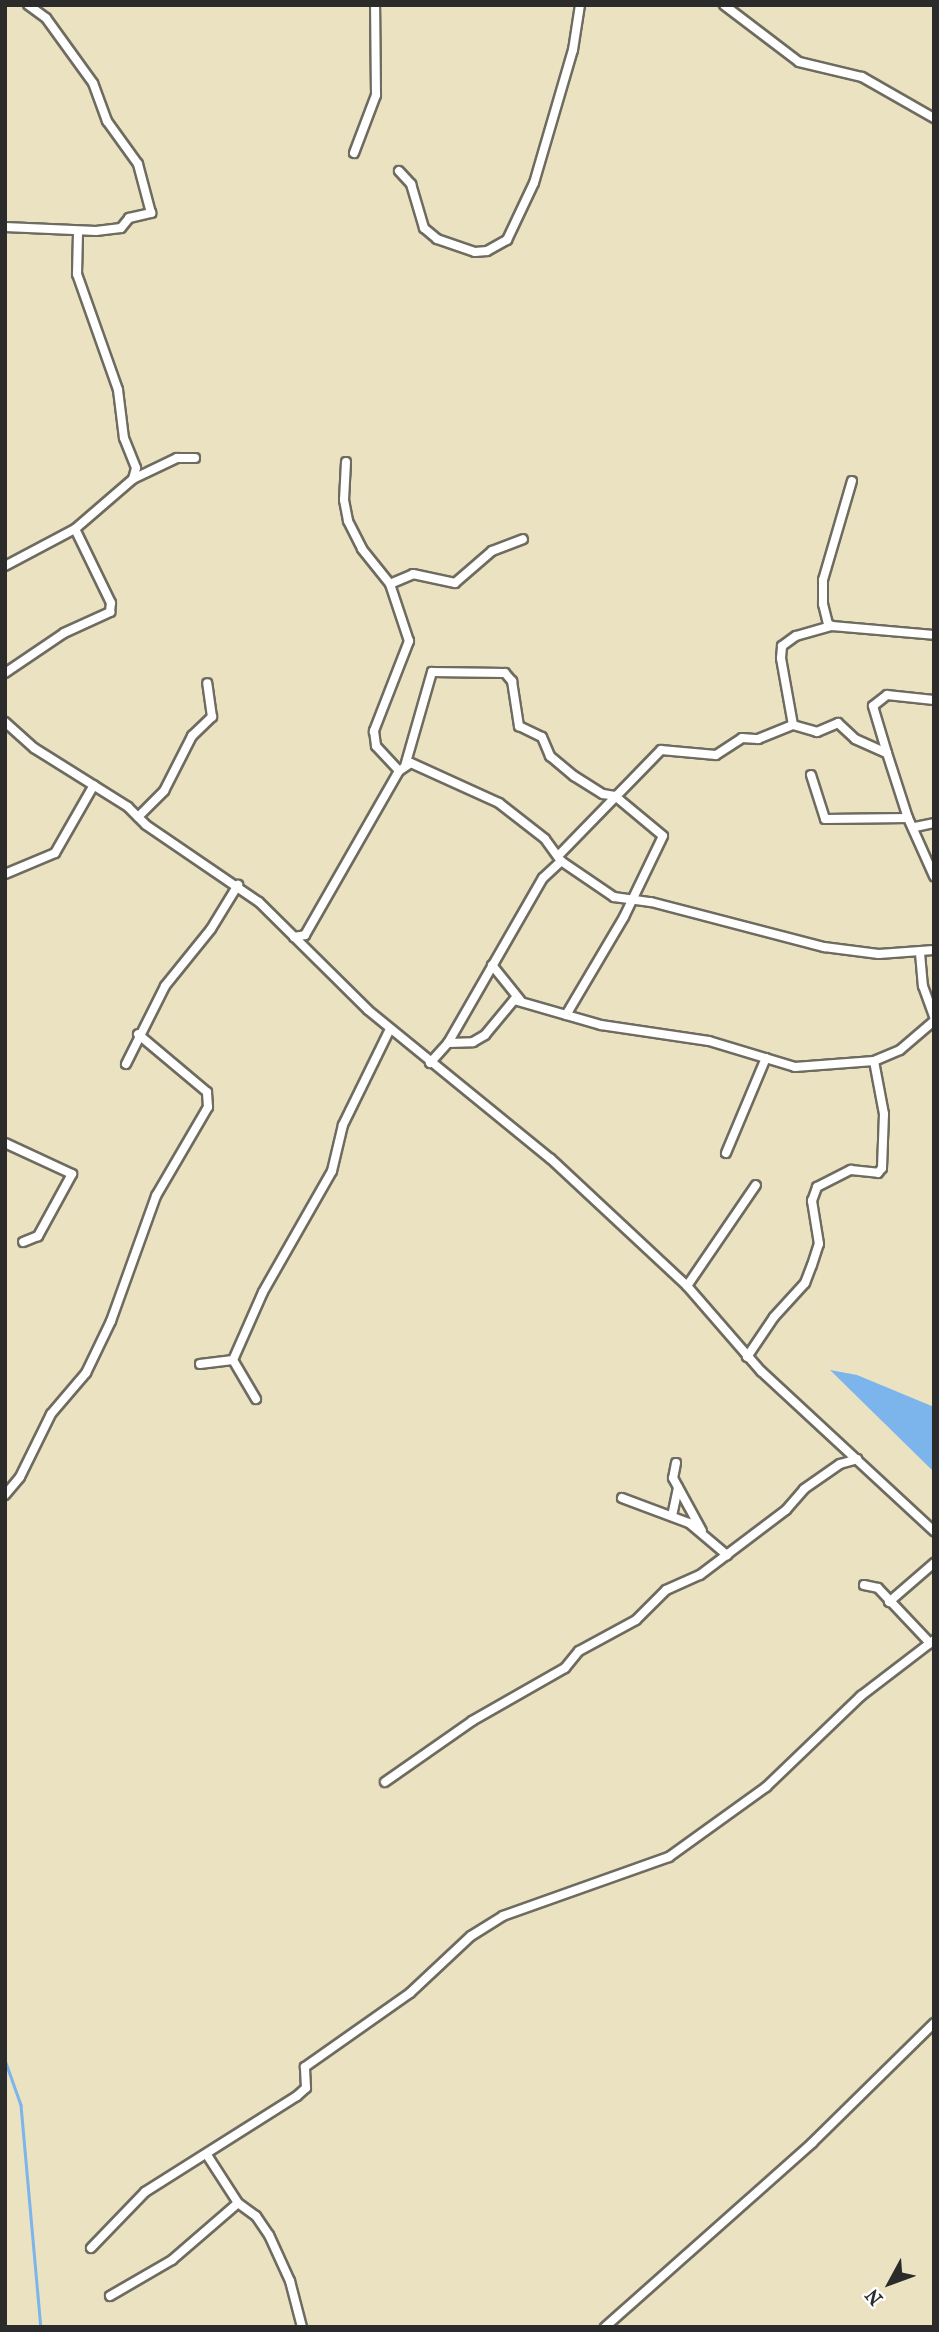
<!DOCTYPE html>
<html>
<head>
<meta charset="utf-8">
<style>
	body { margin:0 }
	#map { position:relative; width:939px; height:2332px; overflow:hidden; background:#ebe2c1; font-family:"IM FELL French Canon",serif }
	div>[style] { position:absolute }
	.water>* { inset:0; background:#7cb4ec }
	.stream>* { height:2.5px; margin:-1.25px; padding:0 1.25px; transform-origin:1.25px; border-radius:1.25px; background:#7cb4ec }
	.roads { filter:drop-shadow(2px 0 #6e6b60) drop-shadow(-2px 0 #6e6b60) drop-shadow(0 2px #6e6b60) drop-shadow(0 -2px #6e6b60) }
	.street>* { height:8px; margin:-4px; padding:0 4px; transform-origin:4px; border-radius:4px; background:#fff }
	span { translate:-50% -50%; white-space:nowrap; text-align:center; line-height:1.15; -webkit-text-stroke:6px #fff; paint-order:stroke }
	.frame { position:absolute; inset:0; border:7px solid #2b2b2b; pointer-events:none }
	.north { position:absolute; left:855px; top:2248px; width:70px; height:70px; -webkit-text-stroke:5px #fff; paint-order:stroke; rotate:229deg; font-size:19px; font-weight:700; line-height:28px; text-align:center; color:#2b2b2b }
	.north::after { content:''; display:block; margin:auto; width:24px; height:32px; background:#2b2b2b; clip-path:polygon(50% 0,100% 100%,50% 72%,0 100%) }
</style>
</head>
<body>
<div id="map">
	<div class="water">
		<div style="clip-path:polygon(830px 1370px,857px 1375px,934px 1407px,934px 1472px)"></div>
	</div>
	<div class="stream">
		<div style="left:5px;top:2060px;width:48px;rotate:70.4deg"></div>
		<div style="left:21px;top:2105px;width:223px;rotate:84.9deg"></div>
	</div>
	<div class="roads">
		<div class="street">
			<div style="left:724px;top:5px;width:94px;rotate:37.2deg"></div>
			<div style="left:799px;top:62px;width:65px;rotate:13.4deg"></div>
			<div style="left:862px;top:77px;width:83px;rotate:29.7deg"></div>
			<div style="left:354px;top:153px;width:62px;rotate:-69.2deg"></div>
			<div style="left:376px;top:95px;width:90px;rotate:-90.6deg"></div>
			<div style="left:399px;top:171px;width:18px;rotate:47deg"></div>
			<div style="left:411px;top:184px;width:46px;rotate:73.5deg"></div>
			<div style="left:424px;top:228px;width:17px;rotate:40deg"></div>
			<div style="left:437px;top:239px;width:40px;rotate:18.9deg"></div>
			<div style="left:475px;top:252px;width:12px;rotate:-5deg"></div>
			<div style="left:487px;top:251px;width:23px;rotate:-29deg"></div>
			<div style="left:507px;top:240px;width:63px;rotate:-64.7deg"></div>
			<div style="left:534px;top:183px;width:139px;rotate:-73.7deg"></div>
			<div style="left:573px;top:50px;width:46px;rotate:-81.2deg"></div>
			<div style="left:5px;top:227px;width:91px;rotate:2.5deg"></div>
			<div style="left:96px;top:231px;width:25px;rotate:-7deg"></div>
			<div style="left:121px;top:228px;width:13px;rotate:-51deg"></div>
			<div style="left:129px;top:218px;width:23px;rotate:-13deg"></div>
			<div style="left:151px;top:213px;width:51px;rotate:-104.9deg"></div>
			<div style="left:138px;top:164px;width:53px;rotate:-125.8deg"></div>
			<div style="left:107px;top:121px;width:40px;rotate:-110.2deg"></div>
			<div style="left:93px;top:83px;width:80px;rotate:-125.9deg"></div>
			<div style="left:46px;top:18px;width:22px;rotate:-144deg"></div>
			<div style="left:78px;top:233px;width:41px;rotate:91.4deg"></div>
			<div style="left:77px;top:274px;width:123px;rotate:70.5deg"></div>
			<div style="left:118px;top:390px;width:48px;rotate:82.9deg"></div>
			<div style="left:124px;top:438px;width:32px;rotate:68deg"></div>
			<div style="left:136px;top:468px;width:11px;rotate:105deg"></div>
			<div style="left:346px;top:462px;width:38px;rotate:93deg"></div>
			<div style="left:344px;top:500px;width:21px;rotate:79deg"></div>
			<div style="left:348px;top:521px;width:31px;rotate:63deg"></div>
			<div style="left:362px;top:549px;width:45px;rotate:51.3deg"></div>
			<div style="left:390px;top:584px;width:60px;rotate:71.6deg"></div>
			<div style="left:409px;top:641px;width:97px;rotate:111.3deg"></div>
			<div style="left:374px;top:731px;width:15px;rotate:82deg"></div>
			<div style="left:376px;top:746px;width:34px;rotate:47deg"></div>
			<div style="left:5px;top:566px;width:79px;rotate:-27.9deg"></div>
			<div style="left:75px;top:529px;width:77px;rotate:-40.8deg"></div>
			<div style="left:133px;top:479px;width:49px;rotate:-25.5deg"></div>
			<div style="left:177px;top:458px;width:18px"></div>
			<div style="left:390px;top:584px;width:25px;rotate:-23deg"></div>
			<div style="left:413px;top:574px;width:43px;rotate:12.1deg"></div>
			<div style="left:455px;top:583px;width:49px;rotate:-40.9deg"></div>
			<div style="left:492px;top:551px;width:33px;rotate:-21deg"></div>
			<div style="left:832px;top:626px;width:4px;rotate:-153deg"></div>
			<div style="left:828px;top:624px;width:21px;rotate:-104deg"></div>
			<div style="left:823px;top:604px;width:24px;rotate:-90deg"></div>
			<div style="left:823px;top:580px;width:103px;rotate:-73.7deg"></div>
			<div style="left:5px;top:673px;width:71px;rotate:-34.1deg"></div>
			<div style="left:64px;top:633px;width:51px;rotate:-24.5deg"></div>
			<div style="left:110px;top:612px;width:9px;rotate:-84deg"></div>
			<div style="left:111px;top:603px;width:82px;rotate:-115.9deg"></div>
			<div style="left:5px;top:722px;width:39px;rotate:42deg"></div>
			<div style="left:34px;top:748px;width:111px;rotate:32.1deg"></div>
			<div style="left:128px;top:807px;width:25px;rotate:45deg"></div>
			<div style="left:146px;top:825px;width:137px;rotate:34.3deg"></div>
			<div style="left:259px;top:902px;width:153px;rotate:44.7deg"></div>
			<div style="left:368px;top:1010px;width:236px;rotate:39.2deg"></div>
			<div style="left:551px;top:1159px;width:186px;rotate:43deg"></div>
			<div style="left:687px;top:1286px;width:113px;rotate:49deg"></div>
			<div style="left:761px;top:1371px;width:236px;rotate:42.8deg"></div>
			<div style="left:793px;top:725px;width:25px;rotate:16deg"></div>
			<div style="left:817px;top:732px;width:23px;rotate:-23deg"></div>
			<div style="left:838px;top:723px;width:23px;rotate:43deg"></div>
			<div style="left:855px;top:739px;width:35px;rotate:24deg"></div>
			<div style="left:887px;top:753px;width:68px;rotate:72.1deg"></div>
			<div style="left:908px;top:818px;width:64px;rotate:65.9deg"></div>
			<div style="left:793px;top:725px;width:68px;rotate:-100.2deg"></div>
			<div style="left:781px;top:658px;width:12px;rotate:-85deg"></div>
			<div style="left:782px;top:646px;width:17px;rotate:-36deg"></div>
			<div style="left:796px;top:636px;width:37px;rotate:-16deg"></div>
			<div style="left:832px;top:626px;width:102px;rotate:5deg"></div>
			<div style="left:887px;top:753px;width:49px;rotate:-106.6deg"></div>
			<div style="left:873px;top:706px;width:18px;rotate:-38deg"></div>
			<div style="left:887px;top:695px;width:47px;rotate:6.1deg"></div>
			<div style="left:405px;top:766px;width:98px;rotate:-74deg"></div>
			<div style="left:432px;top:672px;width:73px;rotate:0.8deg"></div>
			<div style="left:505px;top:673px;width:11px;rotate:49deg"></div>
			<div style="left:512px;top:681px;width:46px;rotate:81.2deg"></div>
			<div style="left:519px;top:726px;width:25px;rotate:26deg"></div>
			<div style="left:542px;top:737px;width:21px;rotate:67deg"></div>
			<div style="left:550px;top:756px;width:31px;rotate:40deg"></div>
			<div style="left:574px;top:776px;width:34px;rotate:32deg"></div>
			<div style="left:603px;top:794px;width:12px;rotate:9deg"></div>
			<div style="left:615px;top:796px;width:62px;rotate:39.8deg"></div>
			<div style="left:663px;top:836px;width:90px;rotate:115.7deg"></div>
			<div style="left:624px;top:917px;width:114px;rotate:120.6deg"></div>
			<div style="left:811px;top:775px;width:46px;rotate:72.3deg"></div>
			<div style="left:825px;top:819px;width:83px;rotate:-0.7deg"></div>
			<div style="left:138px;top:817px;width:37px;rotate:-45deg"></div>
			<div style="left:164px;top:791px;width:62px;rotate:-63deg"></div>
			<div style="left:192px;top:736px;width:28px;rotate:-44deg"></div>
			<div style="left:212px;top:717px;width:34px;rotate:-98deg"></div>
			<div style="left:915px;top:827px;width:19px;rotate:-12deg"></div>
			<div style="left:558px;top:856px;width:148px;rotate:-45.8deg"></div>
			<div style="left:661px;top:750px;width:55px;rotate:5.2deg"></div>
			<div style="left:716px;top:755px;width:31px;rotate:-33deg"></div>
			<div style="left:742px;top:738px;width:16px;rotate:4deg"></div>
			<div style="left:758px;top:739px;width:38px;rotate:-22deg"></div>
			<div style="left:5px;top:874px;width:54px;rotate:-22.8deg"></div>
			<div style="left:55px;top:853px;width:78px;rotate:-60.2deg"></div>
			<div style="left:294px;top:937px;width:11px;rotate:-10deg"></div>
			<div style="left:305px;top:935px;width:189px;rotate:-60.2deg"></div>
			<div style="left:399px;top:771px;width:14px;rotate:-34deg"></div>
			<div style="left:411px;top:763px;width:97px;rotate:24.4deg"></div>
			<div style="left:499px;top:803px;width:58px;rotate:38deg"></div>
			<div style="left:545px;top:839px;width:27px;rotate:54deg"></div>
			<div style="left:561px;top:861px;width:64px;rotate:34.2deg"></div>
			<div style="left:614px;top:897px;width:37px;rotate:8deg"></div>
			<div style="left:651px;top:902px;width:179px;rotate:14.6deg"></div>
			<div style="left:824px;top:947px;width:55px;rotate:7.3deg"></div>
			<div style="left:879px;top:954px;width:55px;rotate:-4.2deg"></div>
			<div style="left:920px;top:953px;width:33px;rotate:85deg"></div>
			<div style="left:923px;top:986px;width:33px;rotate:70deg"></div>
			<div style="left:492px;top:965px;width:45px;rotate:51.3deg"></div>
			<div style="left:448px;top:1043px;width:190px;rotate:-60.1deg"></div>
			<div style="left:543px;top:878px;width:25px;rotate:-43deg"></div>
			<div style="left:430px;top:1063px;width:27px;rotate:-48deg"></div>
			<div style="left:448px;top:1043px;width:25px;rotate:-2deg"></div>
			<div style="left:473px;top:1042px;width:14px;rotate:-30deg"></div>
			<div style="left:485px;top:1035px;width:45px;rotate:-50.4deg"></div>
			<div style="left:514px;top:1000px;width:91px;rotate:16deg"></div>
			<div style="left:601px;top:1025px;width:109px;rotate:8.4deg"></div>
			<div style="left:709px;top:1041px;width:90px;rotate:16.8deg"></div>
			<div style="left:795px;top:1067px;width:79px;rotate:-4.3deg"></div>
			<div style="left:874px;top:1061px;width:28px;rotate:-23deg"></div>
			<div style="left:900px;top:1050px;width:45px;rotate:-40.5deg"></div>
			<div style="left:126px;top:1064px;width:87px;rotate:-63.4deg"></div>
			<div style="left:165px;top:986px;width:73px;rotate:-51.1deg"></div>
			<div style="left:211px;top:929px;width:52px;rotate:-58.5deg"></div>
			<div style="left:5px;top:1143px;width:74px;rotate:24.8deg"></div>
			<div style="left:72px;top:1174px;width:71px;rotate:118.7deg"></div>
			<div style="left:38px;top:1236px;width:16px;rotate:158deg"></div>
			<div style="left:726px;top:1153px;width:103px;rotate:-67.2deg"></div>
			<div style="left:687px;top:1286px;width:122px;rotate:-55.7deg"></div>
			<div style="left:747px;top:1357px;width:48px;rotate:-56deg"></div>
			<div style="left:774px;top:1317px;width:46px;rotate:-47.6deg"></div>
			<div style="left:805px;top:1283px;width:19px;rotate:-69deg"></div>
			<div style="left:812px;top:1265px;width:22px;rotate:-72deg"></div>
			<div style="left:819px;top:1244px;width:44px;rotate:-99.2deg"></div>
			<div style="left:812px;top:1201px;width:15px;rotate:-70deg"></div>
			<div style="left:817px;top:1187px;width:38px;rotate:-27deg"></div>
			<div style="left:851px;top:1170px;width:27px;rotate:6deg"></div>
			<div style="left:878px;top:1173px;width:6px;rotate:-51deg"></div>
			<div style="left:882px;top:1168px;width:54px;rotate:-87.9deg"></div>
			<div style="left:884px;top:1114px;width:54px;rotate:-100.7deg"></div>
			<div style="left:200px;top:1364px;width:33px;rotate:-7deg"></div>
			<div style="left:256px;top:1399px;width:45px;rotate:-120.5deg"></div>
			<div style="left:233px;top:1360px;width:74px;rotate:-66.2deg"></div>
			<div style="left:263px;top:1292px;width:139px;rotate:-60.3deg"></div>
			<div style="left:332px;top:1171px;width:47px;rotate:-76.6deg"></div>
			<div style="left:343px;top:1125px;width:107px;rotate:-63.9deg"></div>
			<div style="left:676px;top:1463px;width:15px;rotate:101deg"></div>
			<div style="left:673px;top:1478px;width:60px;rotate:61.3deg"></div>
			<div style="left:5px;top:1495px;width:23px;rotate:-50deg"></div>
			<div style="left:20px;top:1477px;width:70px;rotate:-63.8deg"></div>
			<div style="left:51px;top:1414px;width:54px;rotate:-49.5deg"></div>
			<div style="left:86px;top:1373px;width:58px;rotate:-64.3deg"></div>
			<div style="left:111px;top:1321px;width:133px;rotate:-70.2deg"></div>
			<div style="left:156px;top:1196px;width:103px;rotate:-59.7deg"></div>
			<div style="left:208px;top:1107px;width:15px;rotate:-94deg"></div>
			<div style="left:207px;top:1092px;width:90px;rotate:-140deg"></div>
			<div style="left:622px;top:1498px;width:72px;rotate:20.5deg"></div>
			<div style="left:689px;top:1523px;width:50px;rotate:40.1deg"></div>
			<div style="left:672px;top:1516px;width:29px;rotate:-78deg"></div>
			<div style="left:864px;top:1585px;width:14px;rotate:12deg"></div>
			<div style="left:878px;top:1588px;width:76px;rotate:46.6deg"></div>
			<div style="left:889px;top:1602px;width:60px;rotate:-40.9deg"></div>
			<div style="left:385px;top:1782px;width:106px;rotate:-35deg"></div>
			<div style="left:472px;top:1721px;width:107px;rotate:-29.7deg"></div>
			<div style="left:565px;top:1668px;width:22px;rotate:-51deg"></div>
			<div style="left:579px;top:1651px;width:65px;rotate:-28.5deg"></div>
			<div style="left:636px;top:1620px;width:42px;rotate:-45deg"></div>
			<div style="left:666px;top:1590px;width:37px;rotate:-24deg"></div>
			<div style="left:700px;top:1575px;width:108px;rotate:-37.1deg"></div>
			<div style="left:786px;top:1510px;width:28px;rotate:-49deg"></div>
			<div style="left:804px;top:1489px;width:44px;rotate:-34.8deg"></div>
			<div style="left:840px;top:1464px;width:18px;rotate:-16deg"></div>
			<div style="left:207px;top:2155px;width:57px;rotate:57.1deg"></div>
			<div style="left:238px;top:2203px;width:22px;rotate:36deg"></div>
			<div style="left:256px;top:2216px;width:23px;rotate:56deg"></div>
			<div style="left:269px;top:2235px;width:51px;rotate:65.5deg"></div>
			<div style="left:290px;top:2281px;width:48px;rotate:75.4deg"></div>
			<div style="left:91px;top:2248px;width:78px;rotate:-46deg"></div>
			<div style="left:145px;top:2192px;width:180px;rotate:-32.3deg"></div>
			<div style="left:297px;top:2096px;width:12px;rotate:-42deg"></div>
			<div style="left:306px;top:2088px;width:21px;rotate:-93deg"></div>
			<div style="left:305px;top:2067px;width:128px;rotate:-35.2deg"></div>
			<div style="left:410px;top:1993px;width:83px;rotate:-43.1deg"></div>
			<div style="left:471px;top:1936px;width:38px;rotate:-32deg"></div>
			<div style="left:503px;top:1916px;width:176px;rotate:-19.6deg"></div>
			<div style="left:669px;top:1857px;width:120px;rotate:-35.8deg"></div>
			<div style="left:766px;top:1787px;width:132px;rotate:-43.8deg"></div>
			<div style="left:861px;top:1696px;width:92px;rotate:-37.5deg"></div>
			<div style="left:110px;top:2296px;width:72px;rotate:-30.1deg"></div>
			<div style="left:172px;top:2260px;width:87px;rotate:-40.8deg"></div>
			<div style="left:605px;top:2327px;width:277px;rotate:-41.6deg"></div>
			<div style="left:812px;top:2143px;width:171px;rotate:-44.5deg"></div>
		</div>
	</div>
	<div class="frame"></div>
	<div class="north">N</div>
</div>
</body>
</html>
